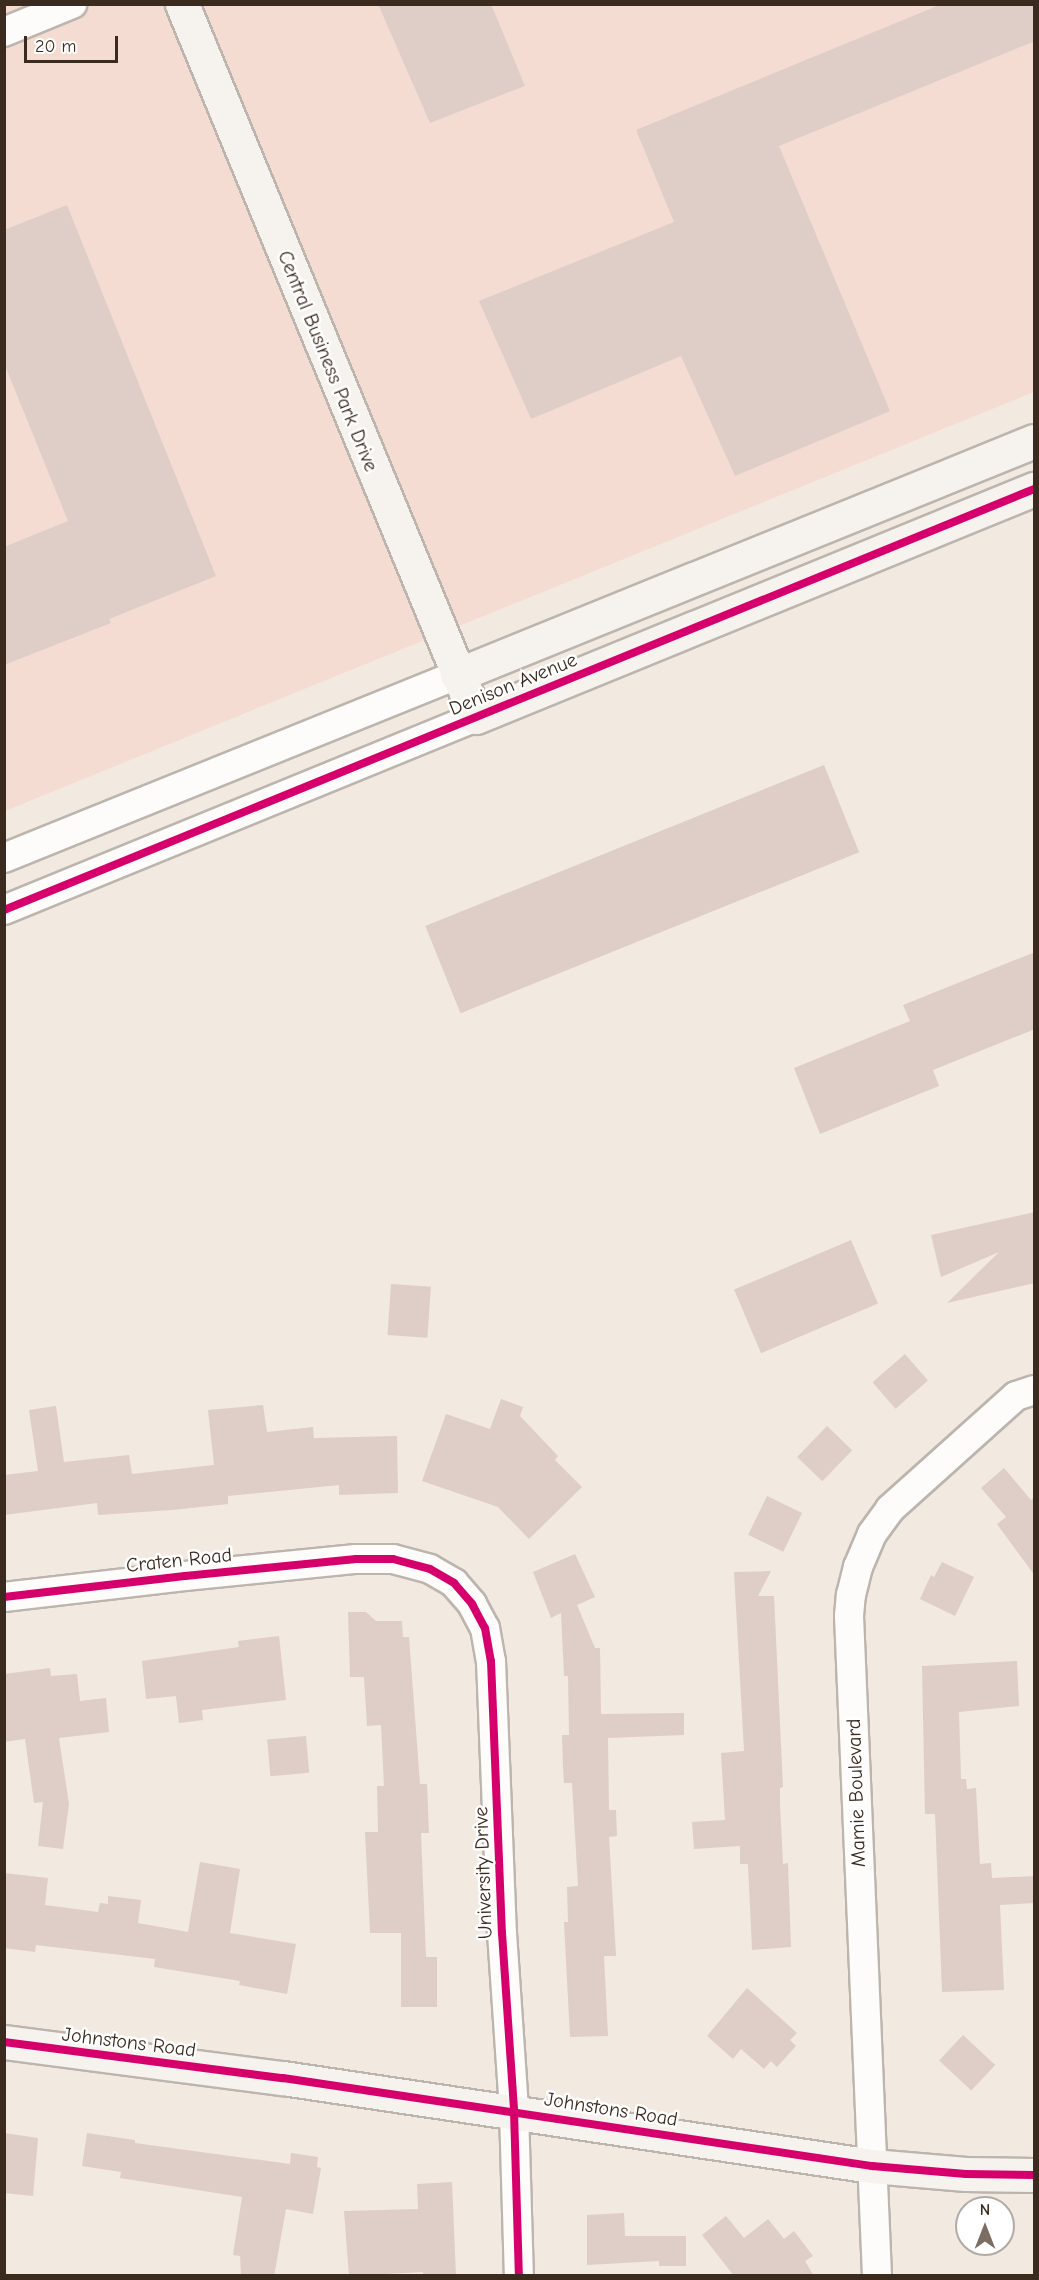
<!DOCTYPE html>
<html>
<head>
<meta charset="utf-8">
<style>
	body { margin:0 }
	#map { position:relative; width:1039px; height:2280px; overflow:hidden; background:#f2e9e0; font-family:"Comic Neue",sans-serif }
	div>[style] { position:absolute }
	.built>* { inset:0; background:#f5dcd2 }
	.building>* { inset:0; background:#dfcdc8; transform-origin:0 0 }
	.roads { filter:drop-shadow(2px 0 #bcb5ae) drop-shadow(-2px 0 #bcb5ae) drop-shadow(0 2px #bcb5ae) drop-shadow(0 -2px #bcb5ae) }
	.street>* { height:28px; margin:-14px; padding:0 14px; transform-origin:14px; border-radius:14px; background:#fdfcfa }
	.secondary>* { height:33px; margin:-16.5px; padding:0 16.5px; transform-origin:16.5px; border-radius:16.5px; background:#f6f3ef }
	.cycleway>* { height:8px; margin:-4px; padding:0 4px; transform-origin:4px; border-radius:4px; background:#d6006c }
	span { translate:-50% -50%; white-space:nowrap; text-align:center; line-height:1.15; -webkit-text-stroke:5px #fff; paint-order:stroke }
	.street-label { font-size:20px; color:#3b2a1e }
	.frame { position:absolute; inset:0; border:6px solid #3b2a1e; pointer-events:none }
	.north { position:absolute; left:955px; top:2196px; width:60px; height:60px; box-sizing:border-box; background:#fff; border:2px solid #b1aaa5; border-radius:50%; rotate:0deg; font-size:16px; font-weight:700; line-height:24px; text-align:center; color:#3b2a1e }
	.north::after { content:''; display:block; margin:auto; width:21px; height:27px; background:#7b6d62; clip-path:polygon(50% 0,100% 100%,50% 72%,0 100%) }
	.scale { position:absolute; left:24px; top:36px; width:94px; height:27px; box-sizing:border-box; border:3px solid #3b2a1e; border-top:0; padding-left:8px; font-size:18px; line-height:21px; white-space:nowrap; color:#3b2a1e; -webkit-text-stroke:4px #fff; paint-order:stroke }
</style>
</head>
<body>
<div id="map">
	<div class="built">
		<div style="clip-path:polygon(5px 5px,1034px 5px,1034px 392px,5px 811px)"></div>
	</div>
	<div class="building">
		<div style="clip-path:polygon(378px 4px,491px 4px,525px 86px,430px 123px)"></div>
		<div style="clip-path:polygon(942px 4px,1035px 4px,1035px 41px,779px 146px,890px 411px,735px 476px,681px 356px,531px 419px,479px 301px,674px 222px,636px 130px)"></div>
		<div style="clip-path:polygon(67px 205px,216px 576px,109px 619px,111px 623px,4px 665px,4px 547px,68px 521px,4px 363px,4px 230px)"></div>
		<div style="left:824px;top:765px;width:94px;height:430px;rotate:68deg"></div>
		<div style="clip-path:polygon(1035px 952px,1035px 1029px,933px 1070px,939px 1086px,820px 1134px,794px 1068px,910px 1021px,903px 1005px)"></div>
		<div style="clip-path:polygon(1035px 1212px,1035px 1283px,947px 1303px,999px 1252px,941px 1277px,931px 1235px)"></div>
		<div style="left:851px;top:1240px;width:69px;height:127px;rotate:67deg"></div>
		<div style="left:391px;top:1284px;width:40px;height:51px;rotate:4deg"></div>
		<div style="left:905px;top:1354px;width:35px;height:43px;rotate:49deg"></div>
		<div style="clip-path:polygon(501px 1399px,523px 1407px,520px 1416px,558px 1456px,555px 1460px,582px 1487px,529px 1539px,498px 1507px,422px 1481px,446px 1414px,490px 1429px)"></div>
		<div style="clip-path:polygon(263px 1405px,267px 1432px,313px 1427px,314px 1438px,397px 1436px,398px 1493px,339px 1495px,339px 1485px,228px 1496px,228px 1504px,172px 1510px,98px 1515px,97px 1503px,4px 1515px,4px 1475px,38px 1471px,29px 1410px,56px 1406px,64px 1462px,129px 1455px,132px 1474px,214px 1465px,208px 1410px)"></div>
		<div style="left:827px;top:1426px;width:35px;height:43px;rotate:44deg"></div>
		<div style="clip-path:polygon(1004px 1468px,1031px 1500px,1035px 1497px,1035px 1576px,997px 1524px,1006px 1517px,981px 1488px)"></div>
		<div style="left:767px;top:1496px;width:39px;height:43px;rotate:26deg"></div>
		<div style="clip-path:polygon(575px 1554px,595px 1597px,577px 1605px,595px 1648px,600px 1648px,601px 1714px,684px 1713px,684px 1735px,608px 1738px,609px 1810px,616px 1810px,617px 1836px,609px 1837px,616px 1956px,604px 1956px,608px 2036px,570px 2037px,564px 1922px,568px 1922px,567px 1887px,578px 1886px,572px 1783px,564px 1783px,563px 1767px,562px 1735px,569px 1735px,568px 1676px,564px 1676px,561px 1613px,551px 1618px,533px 1572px)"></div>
		<div style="clip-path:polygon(942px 1562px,974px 1577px,955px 1616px,920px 1599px,931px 1575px,934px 1577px)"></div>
		<div style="clip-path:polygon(771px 1571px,758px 1596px,774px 1596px,783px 1787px,780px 1788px,780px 1804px,783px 1864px,788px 1863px,791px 1947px,752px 1950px,748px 1864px,740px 1864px,740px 1846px,694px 1849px,692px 1822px,725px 1820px,721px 1753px,744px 1751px,734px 1572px)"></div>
		<div style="clip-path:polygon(348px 1612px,366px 1612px,376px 1621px,402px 1621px,403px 1637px,409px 1637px,420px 1784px,427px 1784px,429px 1833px,421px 1833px,426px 1957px,437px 1957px,437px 2007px,401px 2007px,401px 1933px,370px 1933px,365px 1832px,378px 1832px,377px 1786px,384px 1786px,381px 1725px,367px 1726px,364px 1677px,350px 1677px)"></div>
		<div style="clip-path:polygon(279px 1636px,286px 1700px,202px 1710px,203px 1720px,179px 1723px,176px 1696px,146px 1699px,142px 1661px,239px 1647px,238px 1641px)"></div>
		<div style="clip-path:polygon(1017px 1661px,1019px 1706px,959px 1712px,961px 1779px,966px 1779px,967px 1789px,976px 1788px,980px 1864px,991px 1863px,992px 1878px,1035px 1876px,1035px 1903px,1000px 1905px,1004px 1990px,942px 1992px,935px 1814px,925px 1814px,922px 1666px)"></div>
		<div style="clip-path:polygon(50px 1668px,51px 1676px,77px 1674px,80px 1701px,106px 1698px,109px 1732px,59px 1738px,69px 1804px,63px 1849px,38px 1846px,43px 1802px,34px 1803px,25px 1739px,4px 1742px,4px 1674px)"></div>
		<div style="left:306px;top:1736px;width:37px;height:39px;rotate:85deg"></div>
		<div style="clip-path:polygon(200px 1862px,240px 1869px,230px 1933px,296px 1944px,287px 1994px,239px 1985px,240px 1981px,154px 1967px,155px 1959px,36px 1945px,35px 1952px,4px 1948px,4px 1873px,48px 1878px,45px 1905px,98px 1912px,100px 1903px,108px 1904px,108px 1896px,141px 1900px,138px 1923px,188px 1932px)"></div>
		<div style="clip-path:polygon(747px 1988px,797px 2033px,790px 2040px,796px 2046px,777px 2067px,771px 2061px,764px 2069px,741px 2049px,733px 2059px,707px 2036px)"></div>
		<div style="left:963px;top:2035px;width:44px;height:35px;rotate:43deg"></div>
		<div style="clip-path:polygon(4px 2133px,38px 2138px,33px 2196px,4px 2193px)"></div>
		<div style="clip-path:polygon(87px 2133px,135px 2140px,135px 2143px,290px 2164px,291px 2153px,318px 2157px,317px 2167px,321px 2168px,313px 2214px,286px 2209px,274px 2276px,241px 2276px,240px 2256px,233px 2255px,242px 2197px,120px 2178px,121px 2172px,82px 2166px)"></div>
		<div style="clip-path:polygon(452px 2182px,456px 2276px,423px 2276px,423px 2272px,349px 2276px,344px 2211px,418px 2209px,417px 2184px)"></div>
		<div style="clip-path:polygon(624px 2213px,625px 2236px,686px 2236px,686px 2266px,659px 2266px,659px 2261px,587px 2265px,587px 2215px)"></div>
		<div style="clip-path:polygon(726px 2216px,744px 2238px,768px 2219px,784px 2239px,794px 2231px,813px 2256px,805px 2261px,814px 2276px,734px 2276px,702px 2235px)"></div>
	</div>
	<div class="roads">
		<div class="street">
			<div style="left:4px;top:32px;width:74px;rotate:-22.4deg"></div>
			<div style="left:4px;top:858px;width:489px;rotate:-22deg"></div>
			<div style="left:4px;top:910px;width:510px;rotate:-22.24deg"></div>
			<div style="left:4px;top:1597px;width:182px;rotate:-6.6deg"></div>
			<div style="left:185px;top:1576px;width:172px;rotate:-5.7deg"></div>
			<div style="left:356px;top:1559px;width:37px"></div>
			<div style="left:393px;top:1559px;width:38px;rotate:15deg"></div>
			<div style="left:430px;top:1569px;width:28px;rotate:30deg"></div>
			<div style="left:454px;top:1583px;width:28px;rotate:49deg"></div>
			<div style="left:472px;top:1604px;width:27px;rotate:62deg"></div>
			<div style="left:485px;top:1628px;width:34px;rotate:80deg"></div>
			<div style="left:491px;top:1661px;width:272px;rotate:87.7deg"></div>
			<div style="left:502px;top:1933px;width:178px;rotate:86.1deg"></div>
			<div style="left:514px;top:2111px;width:165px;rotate:88.3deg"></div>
			<div style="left:877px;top:2276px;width:661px;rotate:-92.43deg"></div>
			<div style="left:849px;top:1616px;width:21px;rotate:-85deg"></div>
			<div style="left:851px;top:1595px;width:29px;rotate:-76deg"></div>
			<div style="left:858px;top:1567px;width:36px;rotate:-67deg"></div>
			<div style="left:872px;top:1534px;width:31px;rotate:-54deg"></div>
			<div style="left:890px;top:1509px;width:169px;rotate:-41.9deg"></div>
			<div style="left:1016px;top:1396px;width:19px;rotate:-18deg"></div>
		</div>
		<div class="secondary">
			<div style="left:182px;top:4px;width:771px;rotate:67.59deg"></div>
			<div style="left:476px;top:717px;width:603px;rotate:-22.23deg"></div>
			<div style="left:457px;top:675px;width:623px;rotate:-22.07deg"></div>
			<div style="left:4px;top:2042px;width:281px;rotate:7.4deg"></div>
			<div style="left:283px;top:2078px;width:596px;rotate:8.5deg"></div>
			<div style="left:872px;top:2166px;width:94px;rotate:4.9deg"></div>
			<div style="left:966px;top:2174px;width:68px;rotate:0.8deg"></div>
		</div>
	</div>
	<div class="cycleway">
		<div style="left:4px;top:910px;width:1113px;rotate:-22.23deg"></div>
		<div style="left:4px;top:1597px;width:182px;rotate:-6.6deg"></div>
		<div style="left:185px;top:1576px;width:172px;rotate:-5.7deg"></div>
		<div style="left:356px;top:1559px;width:37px"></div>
		<div style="left:393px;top:1559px;width:38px;rotate:15deg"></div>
		<div style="left:430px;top:1569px;width:28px;rotate:30deg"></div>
		<div style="left:454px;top:1583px;width:28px;rotate:49deg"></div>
		<div style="left:472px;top:1604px;width:27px;rotate:62deg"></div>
		<div style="left:485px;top:1628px;width:34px;rotate:80deg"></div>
		<div style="left:491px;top:1661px;width:272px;rotate:87.7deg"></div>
		<div style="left:502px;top:1933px;width:178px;rotate:86.1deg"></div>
		<div style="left:514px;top:2111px;width:165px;rotate:88.3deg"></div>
		<div style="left:4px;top:2042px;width:281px;rotate:7.4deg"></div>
		<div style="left:283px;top:2078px;width:596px;rotate:8.5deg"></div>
		<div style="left:872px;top:2166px;width:94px;rotate:4.9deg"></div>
		<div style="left:966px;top:2174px;width:68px;rotate:0.8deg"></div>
	</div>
	<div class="street-label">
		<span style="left:328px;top:361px;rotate:68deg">Central Business Park Drive</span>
		<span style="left:513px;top:684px;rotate:-22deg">Denison Avenue</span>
		<span style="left:179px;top:1560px;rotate:-6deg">Craten Road</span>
		<span style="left:856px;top:1793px;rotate:-92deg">Mamie Boulevard</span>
		<span style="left:483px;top:1873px;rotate:-92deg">University Drive</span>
		<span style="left:129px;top:2042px;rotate:7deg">Johnstons Road</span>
		<span style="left:611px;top:2109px;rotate:9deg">Johnstons Road</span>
	</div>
	<div class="frame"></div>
	<div class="north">N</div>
	<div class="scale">20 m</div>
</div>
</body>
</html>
